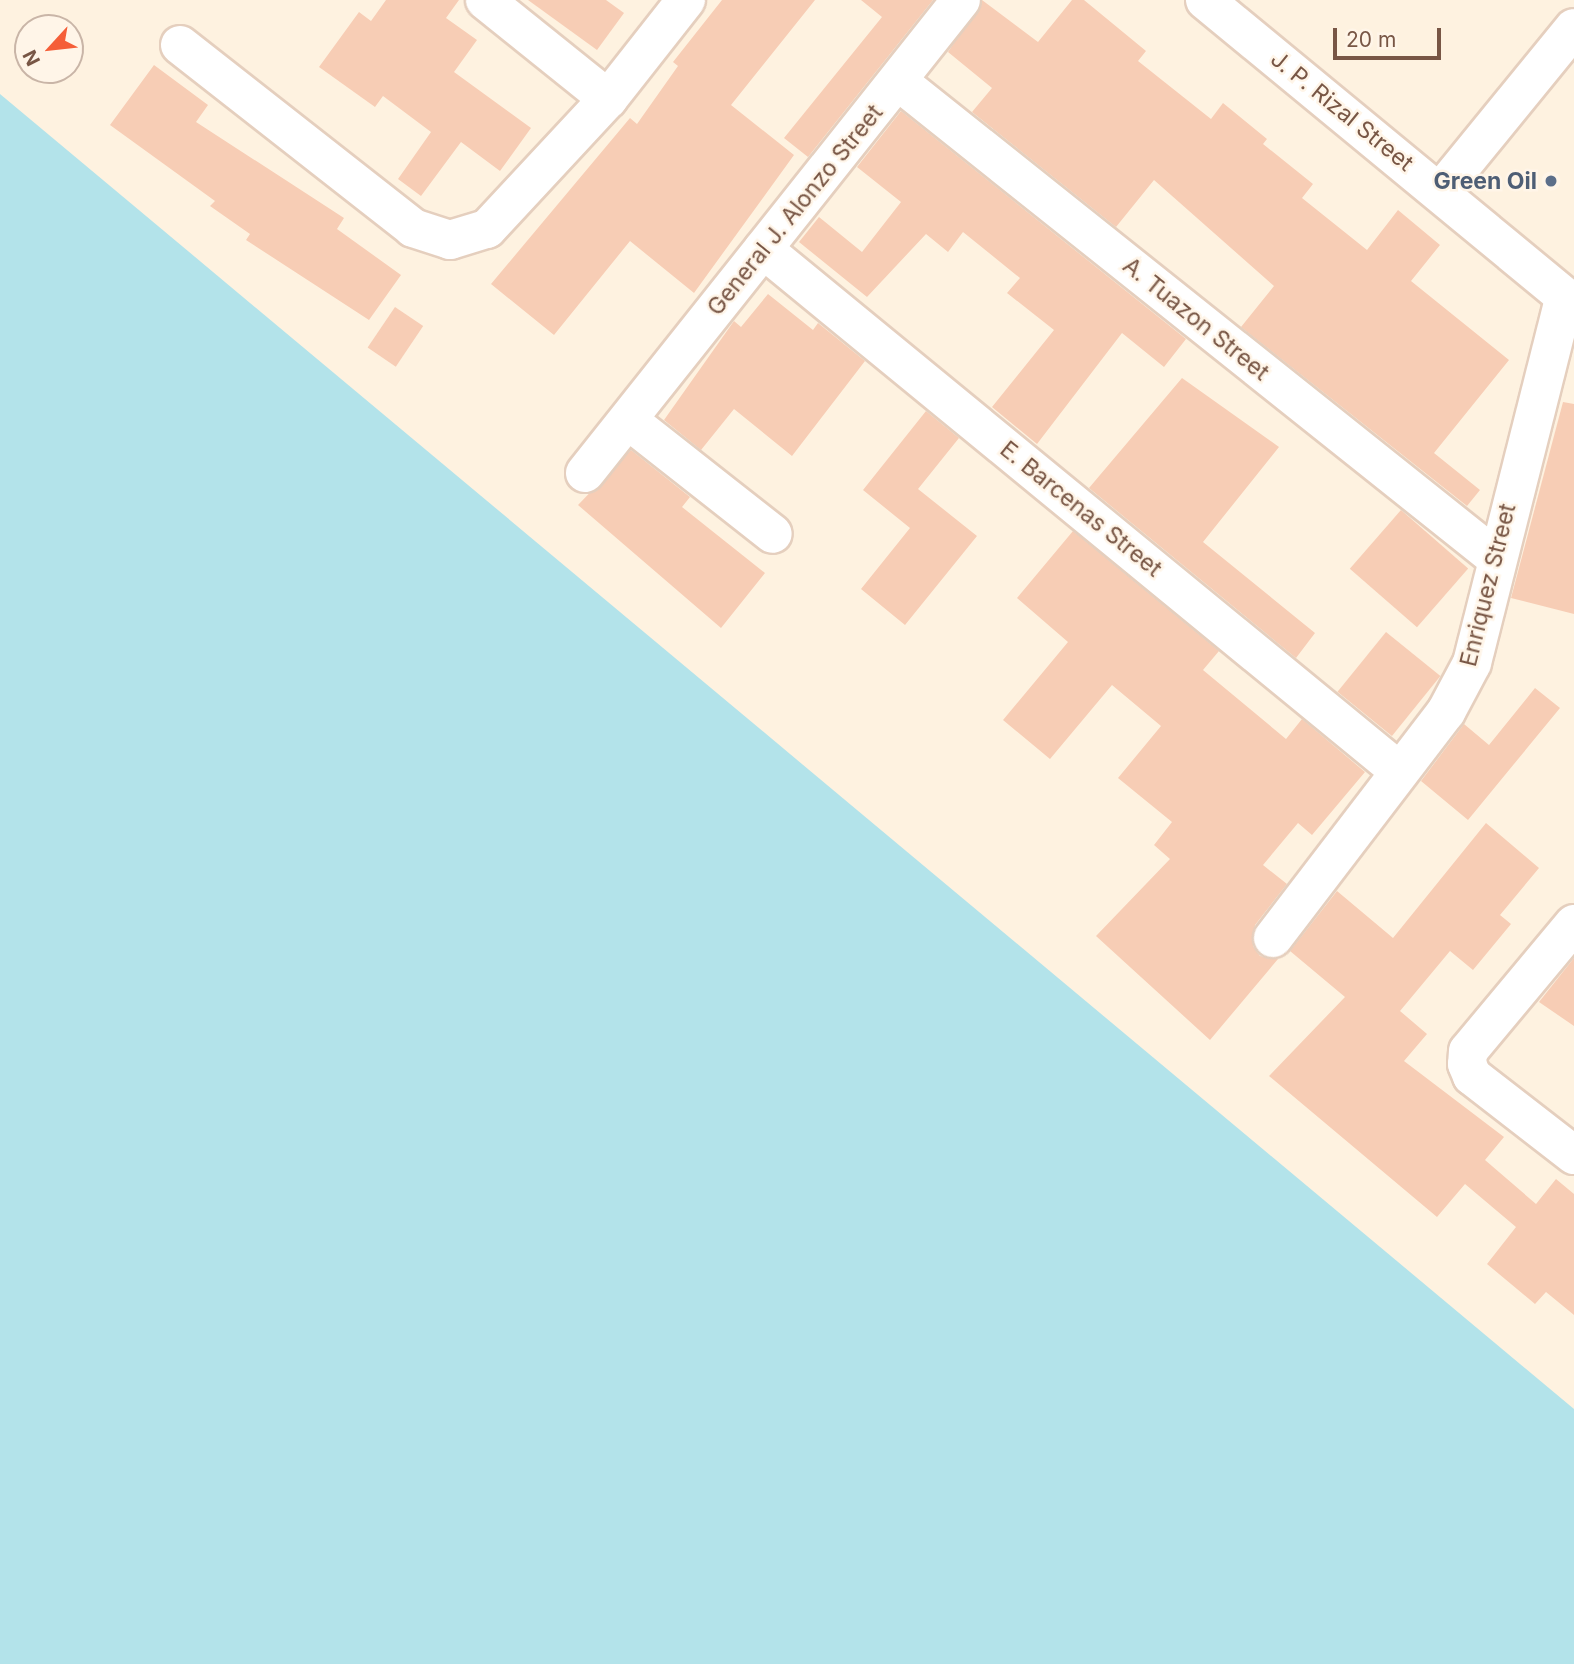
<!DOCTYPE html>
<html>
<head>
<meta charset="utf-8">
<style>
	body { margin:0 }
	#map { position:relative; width:1574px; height:1664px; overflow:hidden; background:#fef2e0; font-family:Inter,sans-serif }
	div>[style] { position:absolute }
	.water>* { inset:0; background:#b3e3ea }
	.building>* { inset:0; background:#f7cdb5; transform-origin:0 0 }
	.roads { filter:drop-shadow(2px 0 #e5cfbe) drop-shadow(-2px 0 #e5cfbe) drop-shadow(0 2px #e5cfbe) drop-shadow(0 -2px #e5cfbe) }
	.minor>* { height:38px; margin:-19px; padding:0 19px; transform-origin:19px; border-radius:19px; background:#fff }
	.dots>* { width:19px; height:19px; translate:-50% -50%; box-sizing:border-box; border:4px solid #fff5e8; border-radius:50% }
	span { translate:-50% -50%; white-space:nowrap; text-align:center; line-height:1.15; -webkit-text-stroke:5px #fff5e8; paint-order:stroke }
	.street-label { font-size:23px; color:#785645 }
	.service-label { font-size:23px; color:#4e5e75; font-weight:700 }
	.right { translate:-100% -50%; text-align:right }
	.north { position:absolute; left:14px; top:14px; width:70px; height:70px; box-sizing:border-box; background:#fff5e8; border:2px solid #c9b5a7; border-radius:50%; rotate:243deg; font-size:19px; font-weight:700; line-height:28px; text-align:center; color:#785645 }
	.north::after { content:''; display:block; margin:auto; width:24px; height:32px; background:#f55e38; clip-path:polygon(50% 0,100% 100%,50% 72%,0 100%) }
	.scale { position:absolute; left:1333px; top:28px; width:108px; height:32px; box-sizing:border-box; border:4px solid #785645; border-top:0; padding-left:9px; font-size:21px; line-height:24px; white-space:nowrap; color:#785645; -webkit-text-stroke:5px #fff5e8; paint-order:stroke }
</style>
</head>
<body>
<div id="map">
	<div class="water">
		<div style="clip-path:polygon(0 94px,1574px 1409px,1574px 1664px,0 1664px)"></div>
	</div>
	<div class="building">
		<div style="clip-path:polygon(386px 0,459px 0,446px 18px,477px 40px,454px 72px,531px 128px,500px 171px,461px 142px,421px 196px,398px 179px,431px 132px,383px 96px,375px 107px,319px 67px,359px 12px,371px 21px)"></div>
		<div style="clip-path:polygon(528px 0,606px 0,624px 13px,597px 50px)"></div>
		<div style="clip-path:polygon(722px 0,815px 0,731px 105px,794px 155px,694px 293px,630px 241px,554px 335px,491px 284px,630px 118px,637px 124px,678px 66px,673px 62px)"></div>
		<div style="clip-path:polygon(861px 0,933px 0,808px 157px,784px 138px,882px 17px)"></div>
		<div style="clip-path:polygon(982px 0,1038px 42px,1072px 0,1084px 0,1146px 51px,1138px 61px,1211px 119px,1223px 103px,1267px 139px,1263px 144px,1313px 184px,1302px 198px,1367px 250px,1398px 210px,1440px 245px,1411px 281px,1509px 360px,1434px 453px,1480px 490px,1467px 506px,1241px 327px,1274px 286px,1154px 180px,1116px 227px,972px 112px,992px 88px,948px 52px)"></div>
		<div style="clip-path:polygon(154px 65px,208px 105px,196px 122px,344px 218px,337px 229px,401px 275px,369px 320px,246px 240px,250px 234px,210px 206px,215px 201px,110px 125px)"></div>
		<div style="clip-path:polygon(901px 111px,1186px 339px,1164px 367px,1122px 333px,1037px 444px,992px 407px,1054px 330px,1007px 293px,1020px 278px,963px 232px,948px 252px,926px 234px,867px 297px,799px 242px,819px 217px,862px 252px,901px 202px,857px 167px)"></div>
		<div style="clip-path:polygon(768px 294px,813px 330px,818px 323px,865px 361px,792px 456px,734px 409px,701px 450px,664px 420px,734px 321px,741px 327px)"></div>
		<div style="left:395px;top:307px;width:34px;height:49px;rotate:34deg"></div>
		<div style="clip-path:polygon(1182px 378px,1279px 447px,1203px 542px,1315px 633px,1296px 658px,1089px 488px)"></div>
		<div style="clip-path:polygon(1563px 402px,1574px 404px,1574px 614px,1511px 598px)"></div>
		<div style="clip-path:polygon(926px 411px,959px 438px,918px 489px,977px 536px,905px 625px,861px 589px,910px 528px,863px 490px)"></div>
		<div style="clip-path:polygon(631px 450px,690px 497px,682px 507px,765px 573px,721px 628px,578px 505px)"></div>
		<div style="left:1401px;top:510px;width:89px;height:78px;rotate:41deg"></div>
		<div style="clip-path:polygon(1073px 531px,1219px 651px,1203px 670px,1286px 739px,1302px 719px,1365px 772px,1312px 835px,1298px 823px,1263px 865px,1287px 884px,1255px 925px,1253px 946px,1260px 956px,1278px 959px,1210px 1040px,1096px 936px,1170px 859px,1154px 845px,1172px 822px,1118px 778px,1161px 726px,1112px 685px,1050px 759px,1003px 720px,1068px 642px,1017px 598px)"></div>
		<div style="left:1386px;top:632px;width:70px;height:77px;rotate:39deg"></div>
		<div style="clip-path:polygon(1535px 688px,1560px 708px,1468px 820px,1421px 781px,1464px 724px,1489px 745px)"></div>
		<div style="clip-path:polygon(1486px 823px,1539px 868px,1500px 915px,1511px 924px,1473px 970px,1450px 951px,1400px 1011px,1427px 1034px,1404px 1061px,1504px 1137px,1485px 1160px,1536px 1204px,1556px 1179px,1574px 1194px,1574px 1315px,1546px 1292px,1535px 1304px,1487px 1264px,1516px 1227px,1465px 1184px,1437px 1217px,1269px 1076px,1345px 997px,1290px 951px,1337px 891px,1393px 938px)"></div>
		<div style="clip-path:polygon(1574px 958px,1574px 1026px,1539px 1002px)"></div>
	</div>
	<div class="roads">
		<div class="minor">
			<div style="left:485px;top:0;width:158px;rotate:38.8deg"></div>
			<div style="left:1205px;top:0;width:478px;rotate:39.5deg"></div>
			<div style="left:180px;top:45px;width:296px;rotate:38.1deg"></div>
			<div style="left:413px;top:228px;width:39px;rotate:18deg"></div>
			<div style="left:450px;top:240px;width:39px;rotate:-17deg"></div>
			<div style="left:487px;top:229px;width:178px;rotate:-47.1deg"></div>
			<div style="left:608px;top:99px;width:126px;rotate:-51.8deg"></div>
			<div style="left:898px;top:81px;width:764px;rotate:38.57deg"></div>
			<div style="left:1441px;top:191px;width:210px;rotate:-50.8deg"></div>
			<div style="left:763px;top:249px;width:821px;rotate:39.37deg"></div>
			<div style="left:628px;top:420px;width:184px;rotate:38.2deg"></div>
			<div style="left:585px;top:473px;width:604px;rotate:-51.52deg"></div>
			<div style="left:1574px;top:924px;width:165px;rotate:129.8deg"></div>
			<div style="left:1468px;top:1051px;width:13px;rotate:94deg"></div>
			<div style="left:1467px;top:1064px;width:13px;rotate:67deg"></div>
			<div style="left:1472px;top:1076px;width:129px;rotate:37.8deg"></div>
			<div style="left:1273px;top:938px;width:285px;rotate:-52.6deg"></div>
			<div style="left:1446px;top:712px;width:55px;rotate:-62deg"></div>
			<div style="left:1472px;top:663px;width:374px;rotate:-75.8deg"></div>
		</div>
	</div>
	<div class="dots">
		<div style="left:1551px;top:181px;background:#5c6f8a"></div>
	</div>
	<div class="street-label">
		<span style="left:1342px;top:111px;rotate:39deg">J. P. Rizal Street</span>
		<span style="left:795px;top:210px;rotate:-51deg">General J. Alonzo Street</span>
		<span style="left:1196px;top:319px;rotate:39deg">A. Tuazon Street</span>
		<span style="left:1081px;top:509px;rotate:39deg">E. Barcenas Street</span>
		<span style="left:1488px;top:585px;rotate:-76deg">Enriquez Street</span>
	</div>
	<div class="service-label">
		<span class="right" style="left:1537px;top:181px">Green Oil</span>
	</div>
	<div class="north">N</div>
	<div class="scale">20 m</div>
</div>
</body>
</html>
